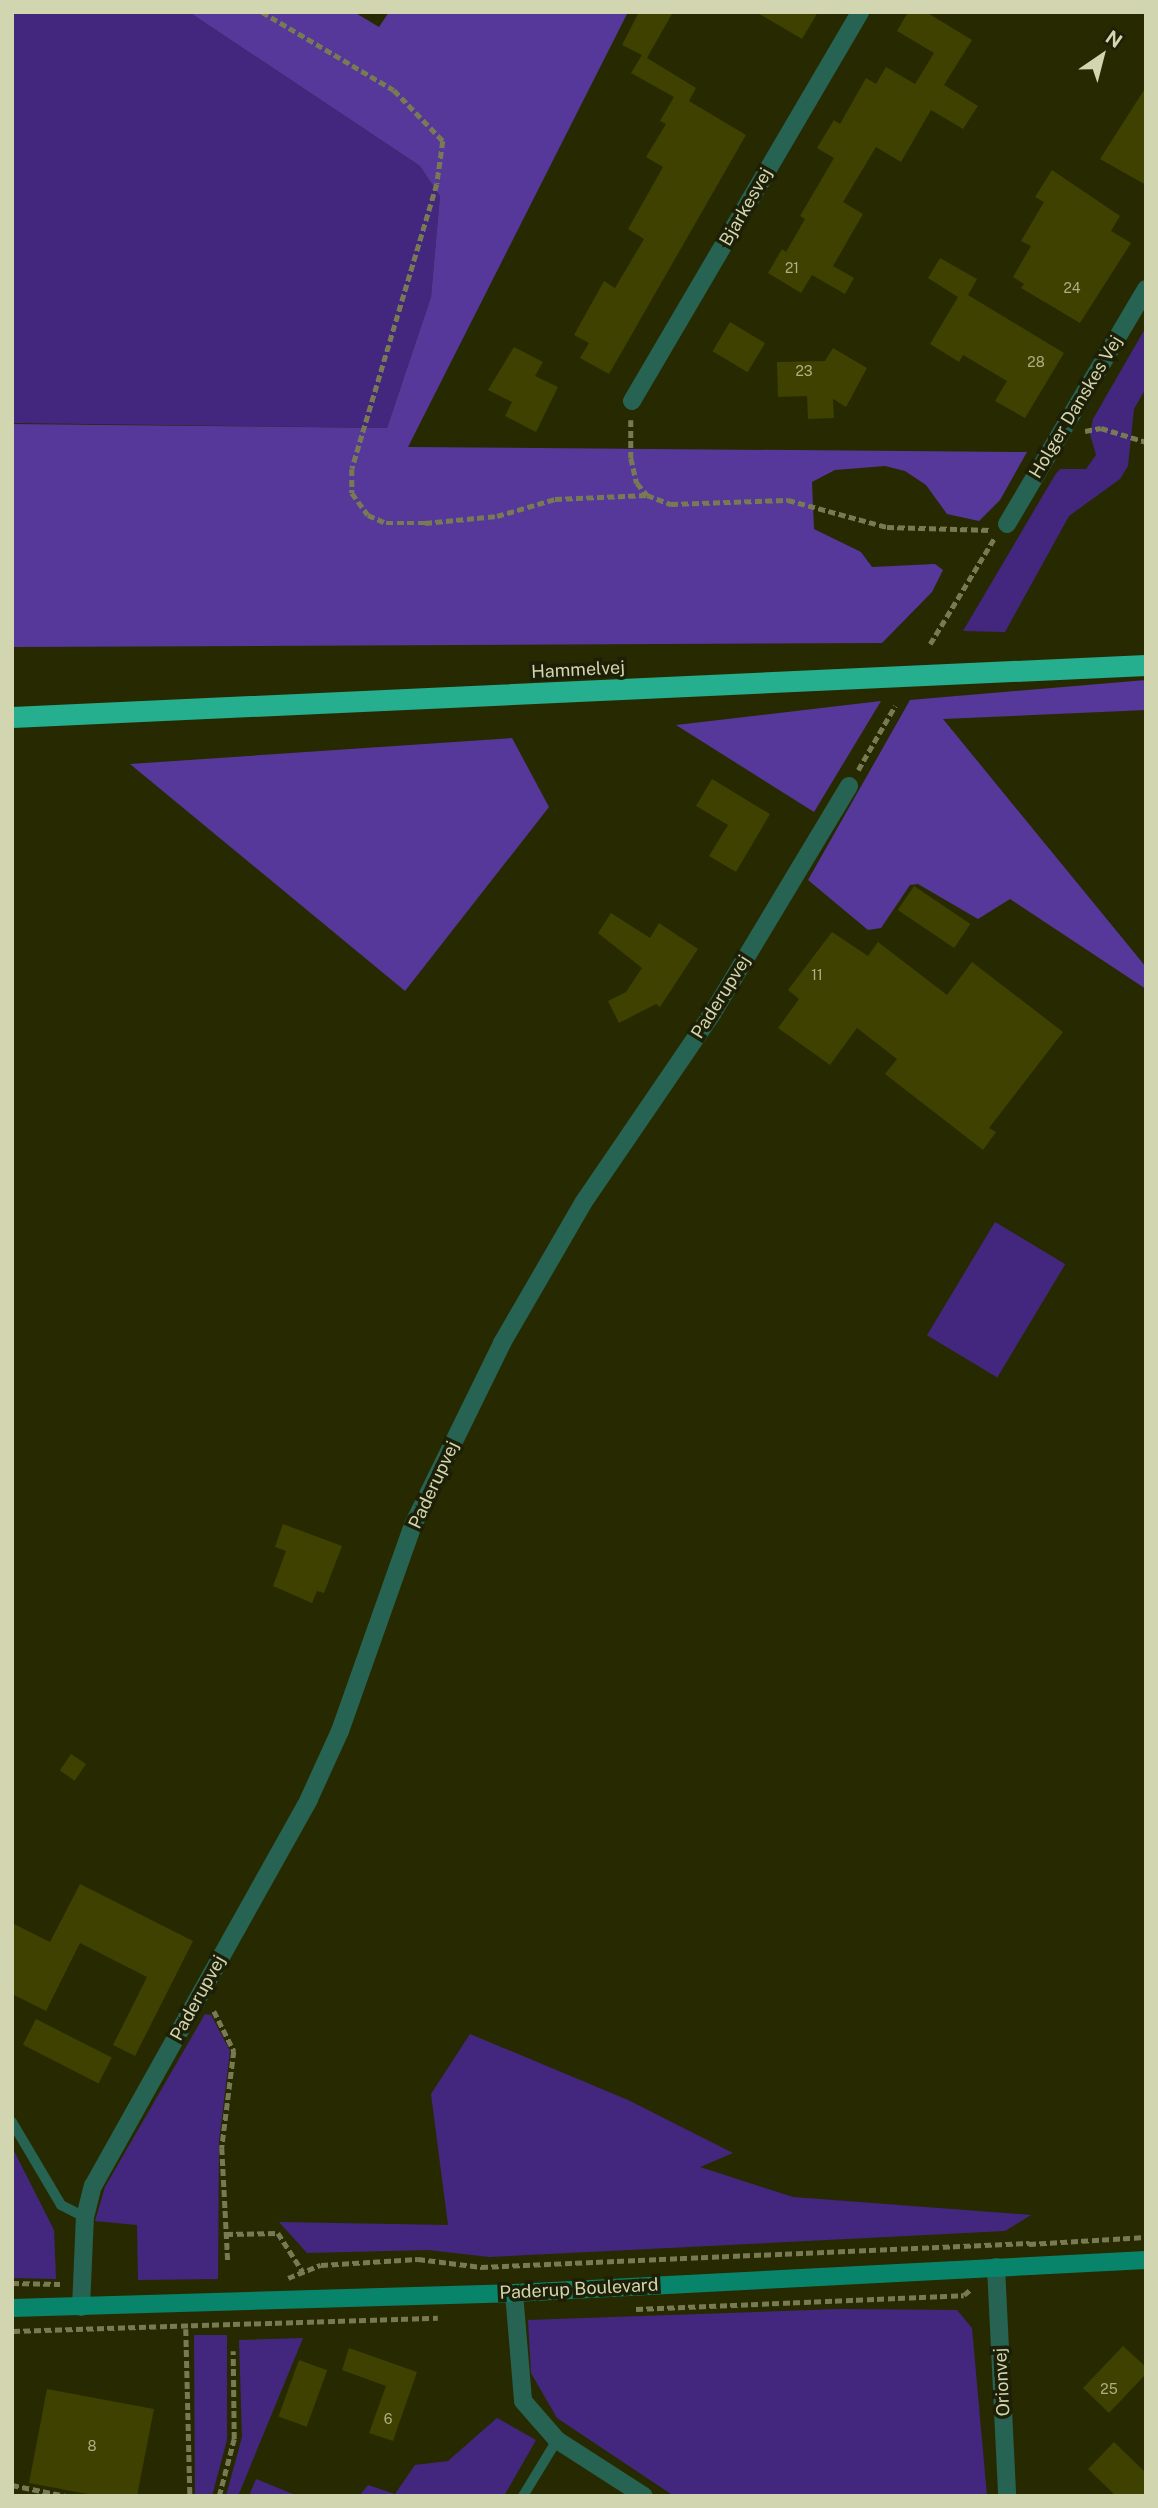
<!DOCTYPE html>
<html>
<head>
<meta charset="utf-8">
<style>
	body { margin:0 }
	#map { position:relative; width:1158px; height:2508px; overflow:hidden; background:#272a00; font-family:"Public Sans",sans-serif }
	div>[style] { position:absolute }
	.green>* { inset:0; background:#43277f; transform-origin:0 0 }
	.forest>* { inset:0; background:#56389a }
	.building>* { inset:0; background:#3e4100; transform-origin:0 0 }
	.path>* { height:4.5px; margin-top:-2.25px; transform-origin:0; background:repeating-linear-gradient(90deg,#777a52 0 7px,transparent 0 10.5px) }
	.lane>* { height:10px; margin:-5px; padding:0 5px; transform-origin:5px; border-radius:5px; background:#266352 }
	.street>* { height:18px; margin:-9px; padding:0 9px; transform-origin:9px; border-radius:9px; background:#266352 }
	.secondary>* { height:18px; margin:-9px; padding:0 9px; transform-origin:9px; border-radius:9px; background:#08846b }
	.highway>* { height:21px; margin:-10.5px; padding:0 10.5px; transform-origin:10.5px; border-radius:10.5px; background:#25af8f }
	span { translate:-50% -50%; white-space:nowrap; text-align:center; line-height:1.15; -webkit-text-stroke:7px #1e1f07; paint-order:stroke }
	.number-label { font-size:14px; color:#acb084 }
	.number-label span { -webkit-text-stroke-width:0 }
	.street-label { font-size:18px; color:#d1d5b0 }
	.frame { position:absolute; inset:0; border:14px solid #d1d5b0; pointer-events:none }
	.north { position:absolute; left:1067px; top:21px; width:70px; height:70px; -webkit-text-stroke:5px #1e1f07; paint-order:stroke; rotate:35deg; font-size:19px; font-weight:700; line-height:28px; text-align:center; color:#d1d5b0 }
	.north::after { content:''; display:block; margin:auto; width:24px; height:32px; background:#d1d5b0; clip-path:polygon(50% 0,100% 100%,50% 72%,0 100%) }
</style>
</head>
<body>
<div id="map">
	<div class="green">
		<div style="clip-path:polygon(12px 12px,189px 12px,420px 166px,440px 196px,431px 297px,387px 428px,12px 423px)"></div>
		<div style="clip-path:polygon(1146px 327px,1146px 388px,1134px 409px,1128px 466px,1120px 479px,1069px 516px,1005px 632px,963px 631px,1055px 475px,1060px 469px,1086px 469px,1096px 455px,1090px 434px,1093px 419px)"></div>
		<div style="left:995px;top:1222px;width:82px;height:132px;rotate:31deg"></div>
		<div style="clip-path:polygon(205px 2014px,211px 2015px,230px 2051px,219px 2141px,218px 2279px,138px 2280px,137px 2225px,95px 2221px,105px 2187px)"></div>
		<div style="clip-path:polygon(470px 2034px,628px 2100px,733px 2153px,700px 2167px,793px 2197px,1031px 2215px,1005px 2231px,489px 2257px,428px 2250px,307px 2253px,279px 2222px,448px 2225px,431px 2094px)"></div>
		<div style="clip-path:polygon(12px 2147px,54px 2230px,56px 2279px,12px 2278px)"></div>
		<div style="clip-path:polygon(838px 2309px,957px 2310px,972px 2328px,987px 2496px,674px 2496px,557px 2418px,531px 2373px,528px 2320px)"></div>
		<div style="clip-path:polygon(194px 2335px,227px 2335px,227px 2440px,212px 2496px,195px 2496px)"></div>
		<div style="clip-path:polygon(303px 2338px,238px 2496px,226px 2496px,242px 2437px,239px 2340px)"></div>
		<div style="clip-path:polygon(497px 2418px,536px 2440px,504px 2496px,359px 2496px,368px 2485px,395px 2494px,415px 2465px,448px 2461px)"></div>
		<div style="clip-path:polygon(256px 2479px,298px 2496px,249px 2496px)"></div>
	</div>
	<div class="forest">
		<div style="clip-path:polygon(189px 12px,354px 12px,379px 27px,389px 12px,628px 12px,408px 447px,1027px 452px,1000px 500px,979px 521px,947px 514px,926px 485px,905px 471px,885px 466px,835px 470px,812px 482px,814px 529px,861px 552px,872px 567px,935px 564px,943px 570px,932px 592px,882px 643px,12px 647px,12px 424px,387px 428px,431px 297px,440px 196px,420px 166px)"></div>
		<div style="clip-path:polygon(1146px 680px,1146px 710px,943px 719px,1146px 967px,1146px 989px,1010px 899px,978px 919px,918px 884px,910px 885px,881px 928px,868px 930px,808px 880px,910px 700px)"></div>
		<div style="clip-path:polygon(881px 701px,814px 812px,676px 725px)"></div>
		<div style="clip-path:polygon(512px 738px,549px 807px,405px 991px,130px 764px)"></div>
	</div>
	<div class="building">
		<div style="clip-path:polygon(639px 12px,673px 12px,647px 58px,696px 88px,689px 101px,746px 135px,609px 374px,580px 358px,589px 343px,574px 335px,604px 281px,615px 288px,644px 239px,628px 229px,663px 167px,646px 157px,666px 124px,660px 121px,674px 97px,631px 73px,642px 55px,622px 45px)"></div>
		<div style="clip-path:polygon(756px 12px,818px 12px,802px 39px)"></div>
		<div style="clip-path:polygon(908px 12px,926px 12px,972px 40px,944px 85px,978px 106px,963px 129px,931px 110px,901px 162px,876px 147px,843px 202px,863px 214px,833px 266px,854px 278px,845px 294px,812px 275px,801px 293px,768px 273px,782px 249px,786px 252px,805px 219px,800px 216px,834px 158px,817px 148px,834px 120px,840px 124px,866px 78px,876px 84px,886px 67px,915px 84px,934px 53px,897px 31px)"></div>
		<div style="clip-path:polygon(1146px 87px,1146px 185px,1100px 159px)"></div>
		<div style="clip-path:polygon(1052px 170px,1120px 216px,1111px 231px,1131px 243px,1080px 323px,1021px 288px,1024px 284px,1013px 277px,1031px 246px,1021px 241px,1044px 202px,1035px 197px)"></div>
		<div style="clip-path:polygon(940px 258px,977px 279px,968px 295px,1064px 353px,1025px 418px,995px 401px,1007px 381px,963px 355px,959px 362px,930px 344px,958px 297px,928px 278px)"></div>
		<div style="left:730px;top:322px;width:41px;height:34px;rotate:31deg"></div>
		<div style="clip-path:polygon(514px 347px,543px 362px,535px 376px,558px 387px,536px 432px,505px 416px,512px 402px,488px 390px)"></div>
		<div style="clip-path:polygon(833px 348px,867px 368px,846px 407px,833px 399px,834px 418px,808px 419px,807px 396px,778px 397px,777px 362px,825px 361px)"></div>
		<div style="clip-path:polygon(712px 779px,770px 814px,736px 872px,709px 856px,728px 825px,696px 806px)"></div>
		<div style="left:914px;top:886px;width:68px;height:29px;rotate:34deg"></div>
		<div style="clip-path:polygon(611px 913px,650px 938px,659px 923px,698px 949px,660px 1007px,656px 1004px,619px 1023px,608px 1001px,626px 992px,642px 968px,598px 933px)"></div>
		<div style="clip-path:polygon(832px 932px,868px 956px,878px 942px,947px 995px,972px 962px,1063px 1032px,989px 1128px,996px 1132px,983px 1150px,885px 1074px,897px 1059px,857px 1028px,830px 1065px,778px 1028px,799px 999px,788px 990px)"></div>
		<div style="clip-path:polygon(283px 1524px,342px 1546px,324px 1593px,317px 1591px,312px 1603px,273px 1586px,286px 1551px,275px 1547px)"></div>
		<div style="left:71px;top:1754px;width:18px;height:20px;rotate:34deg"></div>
		<div style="clip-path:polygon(80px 1884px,193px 1941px,135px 2056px,113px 2045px,147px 1977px,80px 1943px,46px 2011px,12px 1994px,12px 1923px,50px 1942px)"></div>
		<div style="left:36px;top:2019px;width:85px;height:29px;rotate:27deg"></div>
		<div style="clip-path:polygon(1123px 2346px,1146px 2367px,1146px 2374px,1109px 2413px,1083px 2388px)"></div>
		<div style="clip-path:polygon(349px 2348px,417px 2372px,393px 2441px,369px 2433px,386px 2386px,342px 2370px)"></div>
		<div style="left:299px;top:2360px;width:30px;height:60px;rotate:20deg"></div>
		<div style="clip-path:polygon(47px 2389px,154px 2409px,137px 2496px,98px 2496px,29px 2483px)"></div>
		<div style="clip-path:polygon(1114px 2442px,1146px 2473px,1146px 2496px,1116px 2496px,1088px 2469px)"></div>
	</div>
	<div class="path">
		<div style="left:262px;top:12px;width:153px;rotate:30.6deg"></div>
		<div style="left:394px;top:90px;width:71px;rotate:46.1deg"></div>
		<div style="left:443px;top:141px;width:43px;rotate:97.9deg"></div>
		<div style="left:437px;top:184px;width:297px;rotate:106.6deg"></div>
		<div style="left:352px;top:469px;width:24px;rotate:90deg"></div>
		<div style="left:352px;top:493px;width:27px;rotate:54deg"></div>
		<div style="left:368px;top:515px;width:20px;rotate:24deg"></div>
		<div style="left:386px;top:523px;width:39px"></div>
		<div style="left:425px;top:523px;width:72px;rotate:-5.6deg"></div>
		<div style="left:497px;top:516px;width:60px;rotate:-16.3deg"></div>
		<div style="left:555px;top:499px;width:92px;rotate:-2.5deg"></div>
		<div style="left:631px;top:420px;width:38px;rotate:90deg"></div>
		<div style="left:631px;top:458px;width:26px;rotate:77deg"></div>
		<div style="left:637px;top:483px;width:16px;rotate:50deg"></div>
		<div style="left:647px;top:495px;width:26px;rotate:21deg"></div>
		<div style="left:671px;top:504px;width:117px;rotate:-2deg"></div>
		<div style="left:788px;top:500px;width:103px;rotate:15.3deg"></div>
		<div style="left:887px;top:527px;width:104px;rotate:1.7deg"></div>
		<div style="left:1085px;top:431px;width:16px;rotate:-11deg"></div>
		<div style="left:1101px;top:428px;width:47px;rotate:17.3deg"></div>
		<div style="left:930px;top:644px;width:125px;rotate:-58.7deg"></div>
		<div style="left:858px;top:770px;width:74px;rotate:-60deg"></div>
		<div style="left:214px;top:2011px;width:45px;rotate:63.4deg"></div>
		<div style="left:234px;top:2051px;width:98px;rotate:97.1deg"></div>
		<div style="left:222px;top:2148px;width:114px;rotate:87deg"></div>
		<div style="left:226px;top:2234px;width:52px;rotate:-1.1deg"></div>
		<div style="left:278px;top:2233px;width:46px;rotate:57.3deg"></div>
		<div style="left:1029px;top:2244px;width:117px;rotate:-3.4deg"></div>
		<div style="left:288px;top:2278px;width:35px;rotate:-22deg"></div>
		<div style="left:321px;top:2265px;width:97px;rotate:-3.5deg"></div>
		<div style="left:418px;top:2259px;width:64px;rotate:7.2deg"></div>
		<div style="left:481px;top:2267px;width:549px;rotate:-2.51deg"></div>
		<div style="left:12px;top:2283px;width:48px;rotate:1.2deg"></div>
		<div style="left:636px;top:2309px;width:328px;rotate:-2.4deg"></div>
		<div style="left:964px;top:2295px;width:9px;rotate:-41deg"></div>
		<div style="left:186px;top:2329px;width:167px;rotate:88.6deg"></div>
		<div style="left:13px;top:2331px;width:425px;rotate:-1.8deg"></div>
		<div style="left:12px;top:2485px;width:55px;rotate:11.5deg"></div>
		<div style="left:219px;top:2496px;width:59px;rotate:-75.3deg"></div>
		<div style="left:234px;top:2439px;width:88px;rotate:-90.7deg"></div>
	</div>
	<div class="lane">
		<div style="left:12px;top:2122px;width:96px;rotate:59.4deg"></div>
		<div style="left:61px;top:2205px;width:27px;rotate:27deg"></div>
		<div style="left:523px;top:2496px;width:66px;rotate:-58.7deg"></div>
	</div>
	<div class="street">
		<div style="left:632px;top:401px;width:451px;rotate:-59.6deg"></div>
		<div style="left:1007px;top:524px;width:273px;rotate:-59.4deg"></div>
		<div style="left:996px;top:2267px;width:229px;rotate:87.2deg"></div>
		<div style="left:514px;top:2293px;width:108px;rotate:85.2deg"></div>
		<div style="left:523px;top:2401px;width:52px;rotate:48.9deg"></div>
		<div style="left:557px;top:2440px;width:103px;rotate:32.8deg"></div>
		<div style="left:81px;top:2307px;width:90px;rotate:-87.5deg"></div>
		<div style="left:85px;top:2217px;width:32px;rotate:-76deg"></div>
		<div style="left:93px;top:2186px;width:443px;rotate:-60.8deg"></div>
		<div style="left:309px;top:1799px;width:75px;rotate:-65.5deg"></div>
		<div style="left:340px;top:1731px;width:219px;rotate:-70.5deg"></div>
		<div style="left:413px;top:1525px;width:203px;rotate:-63.9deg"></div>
		<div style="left:502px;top:1343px;width:162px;rotate:-59.9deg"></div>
		<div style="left:583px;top:1203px;width:229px;rotate:-55.7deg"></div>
		<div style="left:712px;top:1014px;width:266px;rotate:-59deg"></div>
	</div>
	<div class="secondary">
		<div style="left:12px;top:2308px;width:502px;rotate:-1.71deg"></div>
		<div style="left:514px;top:2293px;width:633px;rotate:-2.99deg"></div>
	</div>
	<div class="highway">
		<div style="left:12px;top:717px;width:1135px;rotate:-2.63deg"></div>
	</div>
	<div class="number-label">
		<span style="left:792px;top:268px">21</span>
		<span style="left:1072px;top:288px">24</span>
		<span style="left:1036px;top:362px">28</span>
		<span style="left:804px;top:371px">23</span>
		<span style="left:817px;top:975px">11</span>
		<span style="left:1109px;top:2389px">25</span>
		<span style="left:388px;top:2419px">6</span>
		<span style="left:92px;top:2446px">8</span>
	</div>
	<div class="street-label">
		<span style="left:746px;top:207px;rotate:-60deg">Bjarkesvej</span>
		<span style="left:1076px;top:407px;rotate:-59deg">Holger Danskes Vej</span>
		<span style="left:578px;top:670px;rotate:-3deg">Hammelvej</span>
		<span style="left:721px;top:997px;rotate:-58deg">Paderupvej</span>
		<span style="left:434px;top:1485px;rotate:-65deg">Paderupvej</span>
		<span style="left:198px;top:1998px;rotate:-61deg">Paderupvej</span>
		<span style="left:579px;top:2289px;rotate:-3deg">Paderup Boulevard</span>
		<span style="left:1002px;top:2382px;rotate:-93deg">Orionvej</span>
	</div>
	<div class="frame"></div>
	<div class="north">N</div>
</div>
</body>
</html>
